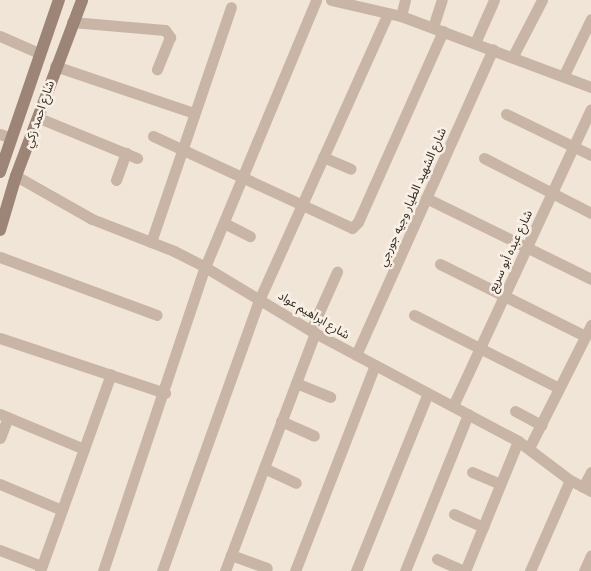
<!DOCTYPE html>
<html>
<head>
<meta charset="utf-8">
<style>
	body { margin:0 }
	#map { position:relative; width:591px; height:571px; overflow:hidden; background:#f1e5d8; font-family:"IBM Plex Sans","Noto Sans Arabic",sans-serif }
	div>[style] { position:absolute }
	.street>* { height:11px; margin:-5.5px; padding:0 5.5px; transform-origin:5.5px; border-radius:5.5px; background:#c9b5a5 }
	.secondary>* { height:12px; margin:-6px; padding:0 6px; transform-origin:6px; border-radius:6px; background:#9c8476 }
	span { translate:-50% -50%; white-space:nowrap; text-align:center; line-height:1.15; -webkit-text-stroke:5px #f9f0e5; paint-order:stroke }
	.street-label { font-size:12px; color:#342b26 }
</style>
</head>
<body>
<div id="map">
	<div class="street">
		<div style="left:331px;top:0;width:72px;rotate:12.9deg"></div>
		<div style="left:401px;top:16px;width:203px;rotate:20.5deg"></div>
		<div style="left:401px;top:16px;width:16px;rotate:-76deg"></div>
		<div style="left:72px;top:22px;width:93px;rotate:4.9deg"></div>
		<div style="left:165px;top:30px;width:9px;rotate:54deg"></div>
		<div style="left:170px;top:37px;width:35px;rotate:112deg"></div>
		<div style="left:433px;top:27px;width:28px;rotate:-72deg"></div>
		<div style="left:0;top:36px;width:43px;rotate:23.6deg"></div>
		<div style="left:475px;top:43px;width:47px;rotate:-66.2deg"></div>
		<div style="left:513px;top:56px;width:63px;rotate:-62.6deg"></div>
		<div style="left:55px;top:66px;width:147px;rotate:18.7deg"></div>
		<div style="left:564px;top:75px;width:62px;rotate:-64.3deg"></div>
		<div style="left:506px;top:114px;width:94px;rotate:25.8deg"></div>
		<div style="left:39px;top:118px;width:106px;rotate:22.2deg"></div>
		<div style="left:0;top:134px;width:12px;rotate:20deg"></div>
		<div style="left:153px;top:136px;width:219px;rotate:24.8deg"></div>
		<div style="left:352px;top:228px;width:8px;rotate:-45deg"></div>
		<div style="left:358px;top:222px;width:209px;rotate:-66deg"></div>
		<div style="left:323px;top:157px;width:30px;rotate:23deg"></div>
		<div style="left:484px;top:158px;width:120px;rotate:27.2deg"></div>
		<div style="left:16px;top:176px;width:87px;rotate:29.5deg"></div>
		<div style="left:92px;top:219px;width:88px;rotate:21.3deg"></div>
		<div style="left:174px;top:251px;width:35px;rotate:27deg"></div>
		<div style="left:205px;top:267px;width:128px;rotate:31deg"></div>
		<div style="left:315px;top:333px;width:230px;rotate:28deg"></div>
		<div style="left:518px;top:441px;width:65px;rotate:36.9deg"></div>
		<div style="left:570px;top:480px;width:24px;rotate:28deg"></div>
		<div style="left:116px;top:180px;width:29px;rotate:-70deg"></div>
		<div style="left:426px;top:198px;width:184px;rotate:26.1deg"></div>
		<div style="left:224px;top:223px;width:29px;rotate:27deg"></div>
		<div style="left:151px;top:242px;width:248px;rotate:-71.2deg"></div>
		<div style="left:0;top:257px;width:167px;rotate:20.3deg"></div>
		<div style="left:440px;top:264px;width:162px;rotate:26.4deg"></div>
		<div style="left:414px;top:315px;width:162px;rotate:26.7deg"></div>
		<div style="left:311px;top:330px;width:64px;rotate:-65.9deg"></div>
		<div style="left:0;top:338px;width:174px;rotate:18.4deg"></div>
		<div style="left:356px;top:355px;width:335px;rotate:-65.9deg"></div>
		<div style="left:296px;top:383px;width:37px;rotate:22deg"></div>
		<div style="left:453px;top:406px;width:327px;rotate:-65.1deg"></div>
		<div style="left:515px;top:411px;width:30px;rotate:28deg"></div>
		<div style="left:0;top:414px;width:91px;rotate:22.6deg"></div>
		<div style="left:281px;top:421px;width:36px;rotate:24deg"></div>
		<div style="left:0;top:438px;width:22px;rotate:-69deg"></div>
		<div style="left:529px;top:448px;width:138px;rotate:-63.2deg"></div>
		<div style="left:264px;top:468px;width:35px;rotate:25deg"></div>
		<div style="left:472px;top:472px;width:30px;rotate:23deg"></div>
		<div style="left:0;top:484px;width:67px;rotate:22.8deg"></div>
		<div style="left:583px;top:487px;width:17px;rotate:-62deg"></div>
		<div style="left:454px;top:514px;width:32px;rotate:24deg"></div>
		<div style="left:0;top:550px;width:44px;rotate:21.3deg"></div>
		<div style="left:231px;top:555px;width:38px;rotate:20deg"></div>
		<div style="left:437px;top:559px;width:30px;rotate:24deg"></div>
		<div style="left:40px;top:571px;width:209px;rotate:-70.2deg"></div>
		<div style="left:103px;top:571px;width:321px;rotate:-71.5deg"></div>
		<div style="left:205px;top:267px;width:289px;rotate:-67.4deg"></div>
		<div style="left:162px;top:571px;width:290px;rotate:-70.3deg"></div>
		<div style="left:260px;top:298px;width:312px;rotate:-65.8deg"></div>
		<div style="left:225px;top:571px;width:254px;rotate:-69.3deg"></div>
		<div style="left:295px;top:571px;width:221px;rotate:-68.8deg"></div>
		<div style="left:356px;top:571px;width:192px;rotate:-68deg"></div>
		<div style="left:405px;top:571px;width:169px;rotate:-68.1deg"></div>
		<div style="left:465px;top:571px;width:140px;rotate:-67.8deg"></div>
		<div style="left:530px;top:571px;width:99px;rotate:-66.3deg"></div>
		<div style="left:584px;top:571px;width:17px;rotate:-66deg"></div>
	</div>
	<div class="secondary">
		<div style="left:0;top:172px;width:182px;rotate:-71.1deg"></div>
		<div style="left:0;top:230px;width:56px;rotate:-73.5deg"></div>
		<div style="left:16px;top:176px;width:188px;rotate:-69.4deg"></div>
	</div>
	<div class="street-label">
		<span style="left:39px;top:114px;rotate:-71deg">شارع احمد زكي</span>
		<span style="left:412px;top:197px;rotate:-66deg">شارع الشهيد الطيار وجيه جورجي</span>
		<span style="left:510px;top:251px;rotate:-65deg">شارع عبده أبو سريع</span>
		<span style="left:314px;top:315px;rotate:31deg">شارع ابراهيم عواد</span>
	</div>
</div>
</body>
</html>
